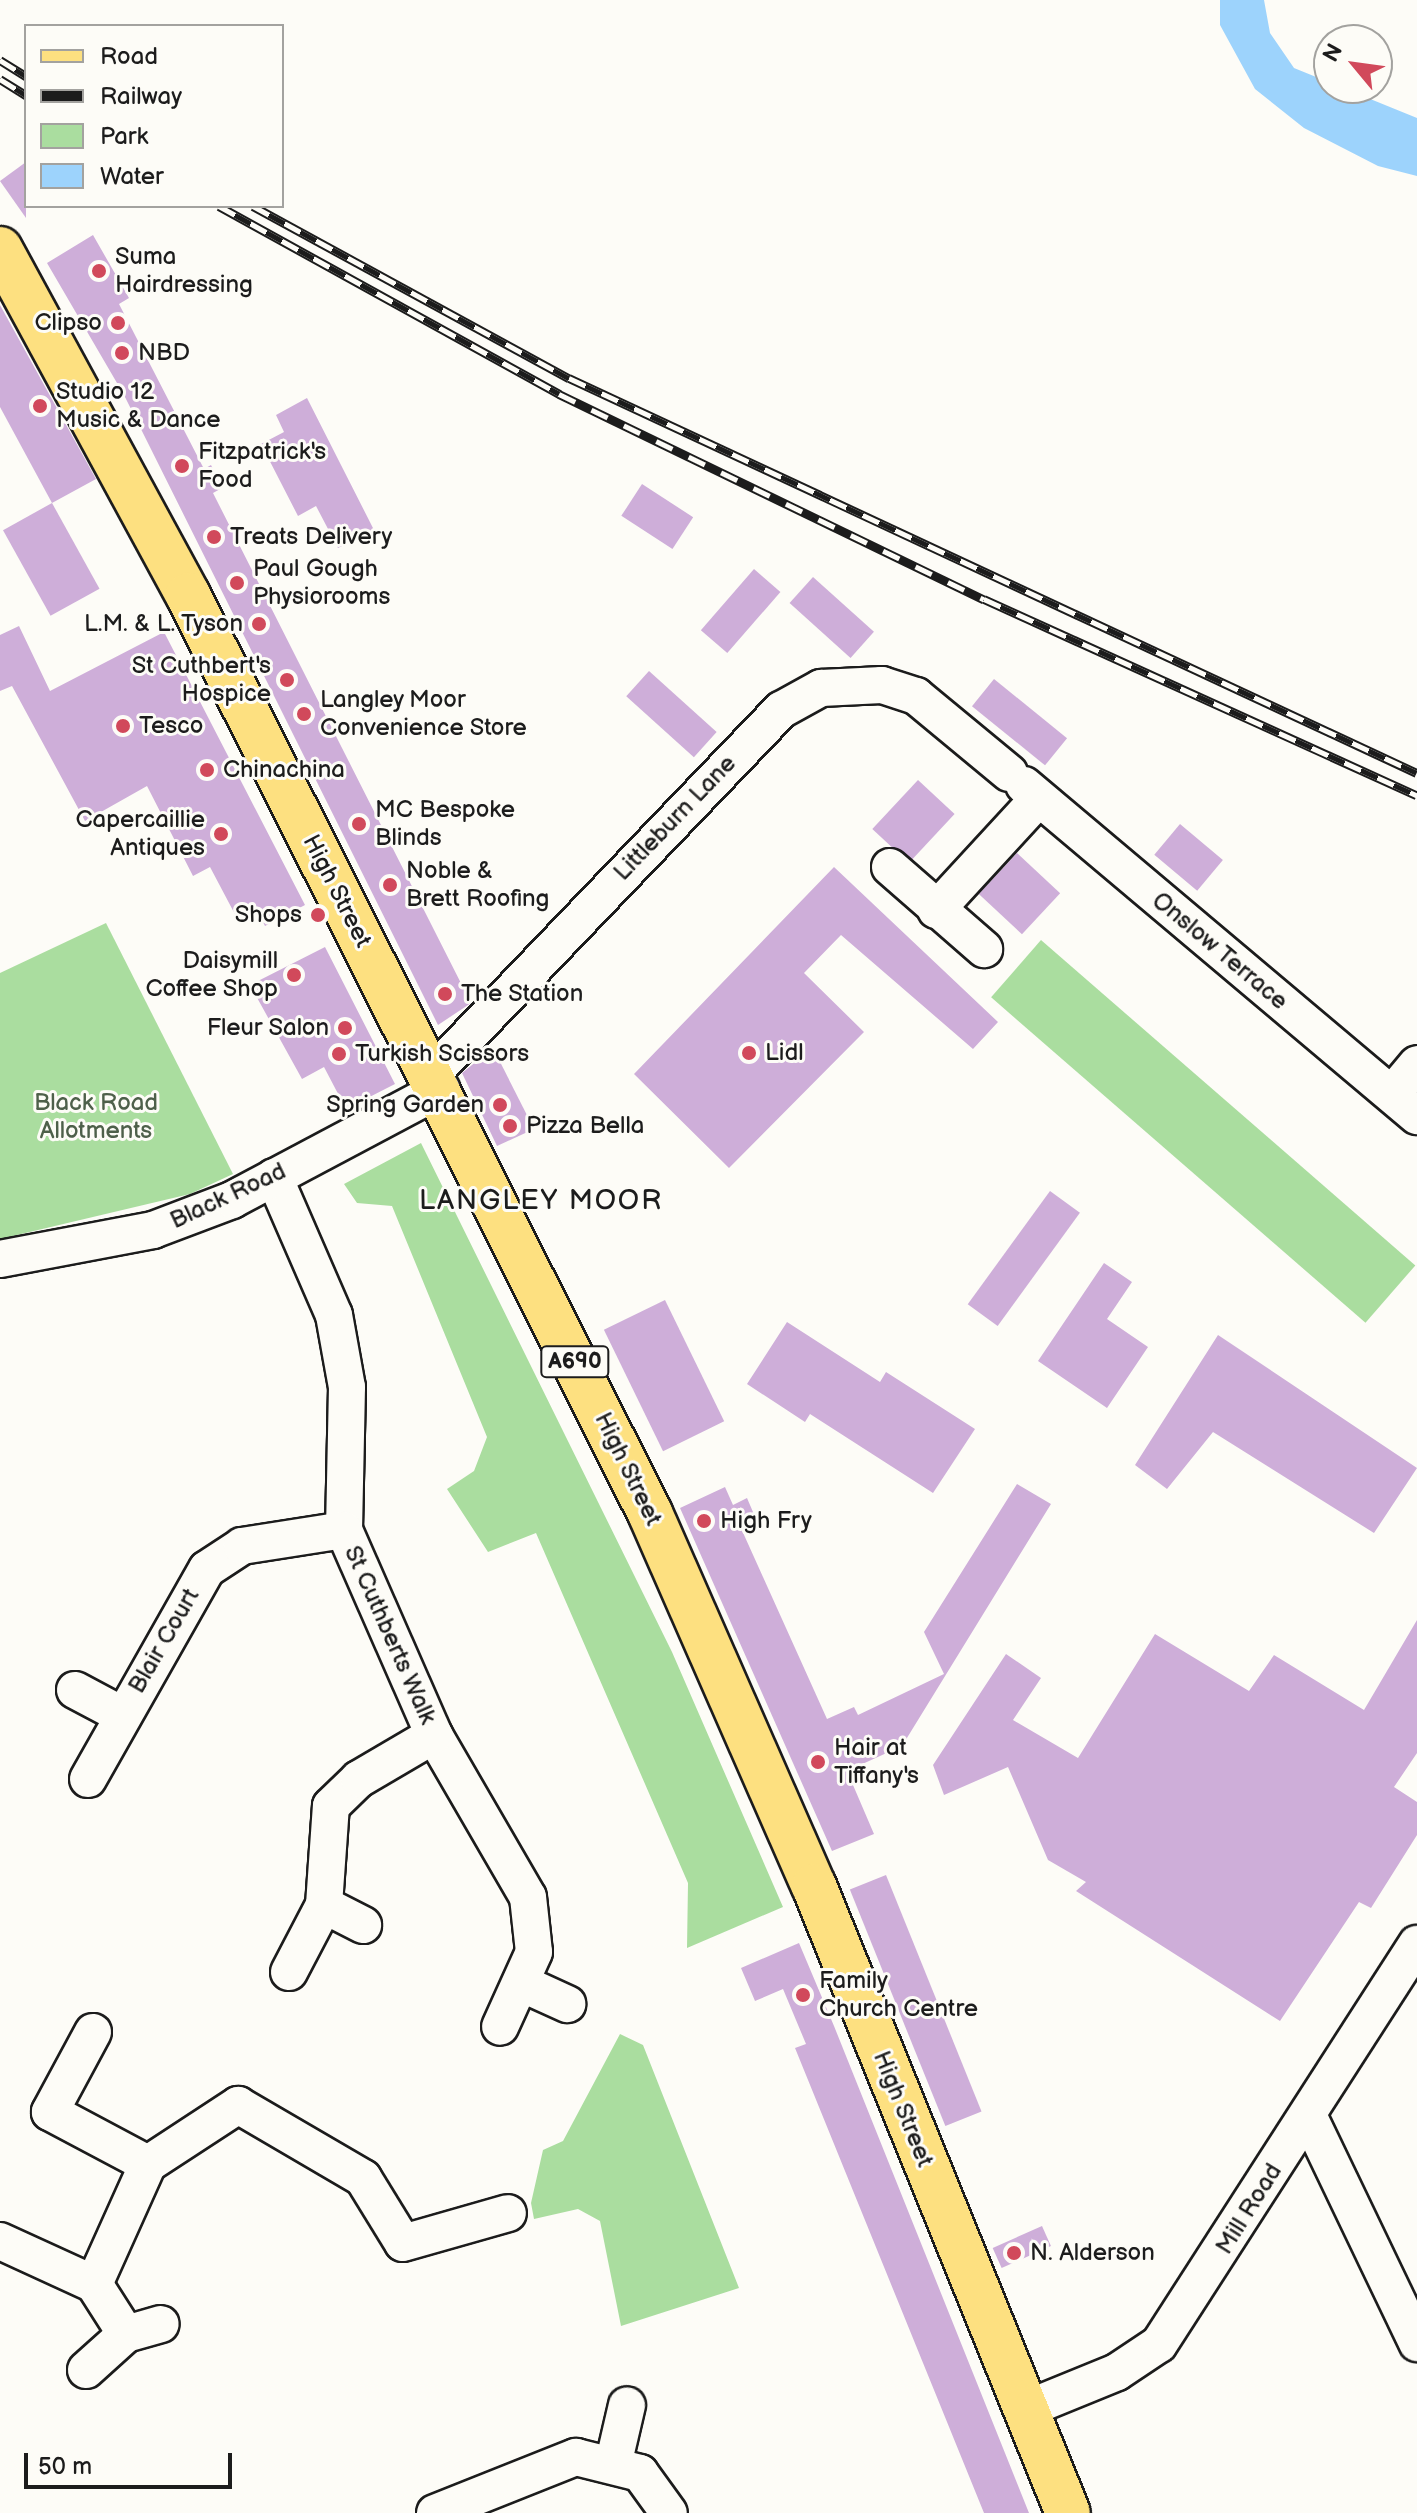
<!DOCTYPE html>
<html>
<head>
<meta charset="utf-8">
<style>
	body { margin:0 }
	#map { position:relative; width:1417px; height:2513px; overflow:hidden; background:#fdfcf7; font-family:"Balsamiq Sans",sans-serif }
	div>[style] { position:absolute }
	.green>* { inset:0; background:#aadd9f; transform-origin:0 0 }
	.water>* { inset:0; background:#9dd3fc }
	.building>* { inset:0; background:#ceaed9; transform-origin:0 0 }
	.roads { filter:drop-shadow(2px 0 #1c1c1c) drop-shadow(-2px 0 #1c1c1c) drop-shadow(0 2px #1c1c1c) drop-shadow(0 -2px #1c1c1c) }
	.minor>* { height:36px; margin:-18px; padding:0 18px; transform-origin:18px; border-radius:18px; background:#fdfcf7 }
	.major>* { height:44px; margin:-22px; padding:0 22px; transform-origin:22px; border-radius:22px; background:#fde080 }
	.rail>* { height:9px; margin-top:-4.5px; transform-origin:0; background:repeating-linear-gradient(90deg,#fdfcf7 0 18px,#1c1c1c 0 36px); box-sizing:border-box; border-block:2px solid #1c1c1c }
	.dots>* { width:22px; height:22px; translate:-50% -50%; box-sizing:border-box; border:4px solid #fdfcf7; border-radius:50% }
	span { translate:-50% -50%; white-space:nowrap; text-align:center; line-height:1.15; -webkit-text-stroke:6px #fdfcf7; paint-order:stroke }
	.shield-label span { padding:2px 6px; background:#fdfcf7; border:2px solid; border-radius:6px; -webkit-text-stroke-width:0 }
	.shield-label { font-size:22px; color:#1c1c1c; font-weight:700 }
	.poi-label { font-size:24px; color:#1c1c1c }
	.left { translate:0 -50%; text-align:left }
	.right { translate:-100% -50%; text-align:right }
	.street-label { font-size:24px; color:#1c1c1c }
	.park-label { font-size:24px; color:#4e604a }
	.quarter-label { font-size:28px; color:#1c1c1c; letter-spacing:2px }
	.legend { position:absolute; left:24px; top:24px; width:260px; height:184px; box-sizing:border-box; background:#fdfcf7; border:2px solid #a3a29f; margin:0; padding:10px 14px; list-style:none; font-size:24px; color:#1c1c1c }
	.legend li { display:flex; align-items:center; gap:16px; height:40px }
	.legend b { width:40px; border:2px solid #a3a29f }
	.north { position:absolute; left:1313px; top:24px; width:80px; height:80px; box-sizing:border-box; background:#fdfcf7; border:2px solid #a3a29f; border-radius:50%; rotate:299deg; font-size:22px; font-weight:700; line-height:32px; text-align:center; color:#1c1c1c }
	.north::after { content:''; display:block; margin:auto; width:28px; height:36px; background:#d1495b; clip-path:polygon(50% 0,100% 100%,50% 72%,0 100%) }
	.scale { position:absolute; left:24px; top:2453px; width:208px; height:36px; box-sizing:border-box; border:4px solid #1c1c1c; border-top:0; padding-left:10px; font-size:24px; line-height:28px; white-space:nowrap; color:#1c1c1c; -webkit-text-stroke:6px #fdfcf7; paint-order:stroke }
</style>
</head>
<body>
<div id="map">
	<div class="green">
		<div style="clip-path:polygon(106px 923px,233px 1174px,190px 1194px,0 1239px,0 973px)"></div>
		<div style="left:1041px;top:940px;width:496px;height:76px;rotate:41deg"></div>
		<div style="clip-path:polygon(421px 1143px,672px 1652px,783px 1907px,687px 1948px,688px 1883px,536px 1533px,488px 1552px,447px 1489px,474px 1471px,487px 1437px,392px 1206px,357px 1203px,344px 1184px)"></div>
		<div style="clip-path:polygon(620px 2034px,643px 2045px,739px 2288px,621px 2326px,600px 2221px,578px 2209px,534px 2219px,531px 2203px,543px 2150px,563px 2141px)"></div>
	</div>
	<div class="water">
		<div style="clip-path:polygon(1220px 0,1264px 0,1270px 33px,1294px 68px,1417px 118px,1417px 176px,1378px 166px,1304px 128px,1255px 89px,1220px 25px)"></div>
	</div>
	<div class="building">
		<div style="clip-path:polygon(26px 162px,26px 218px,0 181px)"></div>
		<div style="clip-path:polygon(93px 235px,129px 298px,119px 304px,204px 469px,211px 465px,222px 488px,213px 493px,471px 1003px,438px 1025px,124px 395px,47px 263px)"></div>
		<div style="clip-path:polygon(0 305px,96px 479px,52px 503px,0 407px)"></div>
		<div style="clip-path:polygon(307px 398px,374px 530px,338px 548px,316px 506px,298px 516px,261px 444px,284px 432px,276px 415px)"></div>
		<div style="left:642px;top:484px;width:61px;height:38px;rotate:33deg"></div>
		<div style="left:52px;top:503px;width:98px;height:56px;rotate:61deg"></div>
		<div style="left:754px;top:569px;width:35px;height:81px;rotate:41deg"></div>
		<div style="left:813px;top:577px;width:82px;height:35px;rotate:42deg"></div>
		<div style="clip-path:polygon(19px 626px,50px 691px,164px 632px,305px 905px,265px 926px,257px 910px,238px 920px,210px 867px,193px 876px,147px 786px,85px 821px,12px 686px,0 691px,0 635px)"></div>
		<div style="left:649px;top:671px;width:91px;height:34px;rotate:42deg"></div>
		<div style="left:994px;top:679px;width:94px;height:35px;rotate:39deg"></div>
		<div style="left:918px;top:780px;width:50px;height:67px;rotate:43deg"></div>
		<div style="left:1180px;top:824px;width:56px;height:40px;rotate:40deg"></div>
		<div style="left:1017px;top:853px;width:59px;height:56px;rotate:43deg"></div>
		<div style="clip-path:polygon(834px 867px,998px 1022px,973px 1049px,841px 935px,804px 973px,864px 1032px,729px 1168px,634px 1074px)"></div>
		<div style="clip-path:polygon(325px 947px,395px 1084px,346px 1109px,324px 1067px,302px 1079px,250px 985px)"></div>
		<div style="clip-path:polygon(493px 1048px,534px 1129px,497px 1146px,462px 1073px)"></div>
		<div style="left:1050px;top:1191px;width:37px;height:140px;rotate:36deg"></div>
		<div style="clip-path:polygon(1104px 1263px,1132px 1282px,1107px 1319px,1148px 1347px,1107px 1408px,1038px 1361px)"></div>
		<div style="left:665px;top:1300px;width:135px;height:68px;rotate:64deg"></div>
		<div style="clip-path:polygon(787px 1322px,880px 1382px,886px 1372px,975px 1429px,933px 1493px,810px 1414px,805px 1422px,747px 1384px)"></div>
		<div style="clip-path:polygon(1218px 1335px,1417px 1468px,1374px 1533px,1213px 1432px,1167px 1489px,1135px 1465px)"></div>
		<div style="clip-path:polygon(1017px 1484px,1051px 1504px,902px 1746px,847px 1771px,874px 1834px,832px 1851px,680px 1508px,725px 1487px,733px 1505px,747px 1498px,756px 1519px,740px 1526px,827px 1719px,854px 1707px,858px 1715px,944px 1674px,924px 1632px)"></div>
		<div style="clip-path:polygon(1417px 1620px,1417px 1753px,1394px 1787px,1417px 1802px,1417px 1835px,1371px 1908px,1359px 1902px,1280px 2021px,1076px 1891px,1086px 1882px,1048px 1860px,1008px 1767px,944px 1795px,933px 1765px,1006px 1654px,1041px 1678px,1013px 1720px,1078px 1758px,1155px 1634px,1249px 1691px,1274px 1655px,1364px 1710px)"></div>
		<div style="left:886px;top:1875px;width:255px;height:39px;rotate:68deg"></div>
		<div style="clip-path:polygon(799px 1943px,834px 2026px,1029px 2513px,984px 2513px,795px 2048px,806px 2044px,783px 1989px,755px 2001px,741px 1968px)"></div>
		<div style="left:1042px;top:2226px;width:22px;height:54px;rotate:66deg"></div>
	</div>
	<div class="roads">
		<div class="minor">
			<div style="left:1024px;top:785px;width:514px;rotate:40.11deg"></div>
			<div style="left:890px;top:867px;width:125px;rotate:41.1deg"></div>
			<div style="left:936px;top:910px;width:151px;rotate:-47.4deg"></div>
			<div style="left:433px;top:1073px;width:503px;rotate:-46.21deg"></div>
			<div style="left:781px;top:710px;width:46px;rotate:-28.8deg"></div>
			<div style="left:821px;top:688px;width:61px;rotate:-2.8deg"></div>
			<div style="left:882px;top:685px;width:36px;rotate:18deg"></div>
			<div style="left:916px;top:696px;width:121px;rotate:39.6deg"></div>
			<div style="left:1392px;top:1094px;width:39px;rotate:-50deg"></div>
			<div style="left:274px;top:1177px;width:150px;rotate:66.5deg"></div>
			<div style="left:334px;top:1315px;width:73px;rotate:79.8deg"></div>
			<div style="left:347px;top:1387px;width:143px;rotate:91.2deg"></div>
			<div style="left:344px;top:1530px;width:224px;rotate:66.3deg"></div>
			<div style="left:434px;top:1735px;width:187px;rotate:59.9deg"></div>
			<div style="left:528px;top:1897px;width:55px;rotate:83.8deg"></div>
			<div style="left:534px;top:1952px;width:82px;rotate:114.4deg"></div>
			<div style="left:0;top:1259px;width:156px;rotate:-10.7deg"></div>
			<div style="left:153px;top:1230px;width:85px;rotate:-20.8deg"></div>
			<div style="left:232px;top:1200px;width:237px;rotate:-28deg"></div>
			<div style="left:75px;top:1690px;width:53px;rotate:28deg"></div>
			<div style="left:88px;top:1779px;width:241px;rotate:-60.5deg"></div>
			<div style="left:207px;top:1569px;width:42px;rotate:-33.3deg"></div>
			<div style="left:242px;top:1546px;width:103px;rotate:-8.9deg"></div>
			<div style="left:324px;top:1905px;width:44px;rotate:27.1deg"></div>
			<div style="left:289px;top:1972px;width:76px;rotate:-62.4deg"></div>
			<div style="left:324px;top:1905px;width:99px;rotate:-86deg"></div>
			<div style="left:331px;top:1806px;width:39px;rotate:-44deg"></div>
			<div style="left:359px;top:1779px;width:87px;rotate:-30.4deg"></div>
			<div style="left:521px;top:1983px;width:51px;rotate:24.5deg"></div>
			<div style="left:93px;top:2032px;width:91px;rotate:118.3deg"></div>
			<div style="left:50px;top:2112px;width:111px;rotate:28deg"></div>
			<div style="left:1308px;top:2115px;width:253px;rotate:64.4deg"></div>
			<div style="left:0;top:2241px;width:103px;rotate:24.6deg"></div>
			<div style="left:94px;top:2284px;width:132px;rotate:-65.8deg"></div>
			<div style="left:148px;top:2164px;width:108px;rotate:-33.2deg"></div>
			<div style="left:238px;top:2105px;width:145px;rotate:30.3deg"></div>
			<div style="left:363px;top:2178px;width:76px;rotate:58.4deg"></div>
			<div style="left:403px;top:2243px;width:109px;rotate:-15.9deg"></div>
			<div style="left:94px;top:2284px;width:59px;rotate:57.4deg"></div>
			<div style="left:126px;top:2334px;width:36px;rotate:-16deg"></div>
			<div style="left:86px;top:2370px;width:54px;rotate:-42deg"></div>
			<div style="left:1024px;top:2410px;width:100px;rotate:-22.2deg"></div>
			<div style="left:1117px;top:2372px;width:50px;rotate:-33.7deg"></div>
			<div style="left:1159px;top:2344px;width:476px;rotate:-57.2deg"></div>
			<div style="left:614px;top:2461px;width:57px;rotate:-76.9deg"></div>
			<div style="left:435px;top:2513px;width:152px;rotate:-21.7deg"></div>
			<div style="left:576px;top:2457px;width:66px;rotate:14deg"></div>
			<div style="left:640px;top:2473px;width:49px;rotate:54.1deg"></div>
		</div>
		<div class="major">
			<div style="left:0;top:249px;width:394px;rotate:61.5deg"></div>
			<div style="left:188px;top:595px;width:1028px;rotate:63.29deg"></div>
			<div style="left:650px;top:1513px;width:407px;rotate:66.3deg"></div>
			<div style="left:814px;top:1886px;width:676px;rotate:67.95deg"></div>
		</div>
	</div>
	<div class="rail">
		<div style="left:0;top:60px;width:31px;rotate:32deg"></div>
		<div style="left:0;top:79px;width:31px;rotate:32deg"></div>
		<div style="left:219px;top:206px;width:389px;rotate:28.9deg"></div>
		<div style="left:559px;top:394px;width:472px;rotate:25.8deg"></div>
		<div style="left:984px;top:599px;width:475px;rotate:24.4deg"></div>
		<div style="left:253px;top:206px;width:360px;rotate:28.6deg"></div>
		<div style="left:569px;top:378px;width:935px;rotate:24.98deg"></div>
	</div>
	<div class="dots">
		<div style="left:99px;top:271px;background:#d1495b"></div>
		<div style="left:118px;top:323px;background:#d1495b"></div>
		<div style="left:122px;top:353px;background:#d1495b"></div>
		<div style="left:40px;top:406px;background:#d1495b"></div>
		<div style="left:182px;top:466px;background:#d1495b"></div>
		<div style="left:214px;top:537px;background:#d1495b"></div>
		<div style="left:237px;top:583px;background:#d1495b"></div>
		<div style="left:259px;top:624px;background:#d1495b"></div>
		<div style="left:287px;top:680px;background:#d1495b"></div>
		<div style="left:304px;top:714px;background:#d1495b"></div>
		<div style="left:123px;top:726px;background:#d1495b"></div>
		<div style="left:207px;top:770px;background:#d1495b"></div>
		<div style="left:359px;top:824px;background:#d1495b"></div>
		<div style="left:221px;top:834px;background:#d1495b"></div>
		<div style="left:390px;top:885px;background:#d1495b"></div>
		<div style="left:318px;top:915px;background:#d1495b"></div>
		<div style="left:294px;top:975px;background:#d1495b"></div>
		<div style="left:445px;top:994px;background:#d1495b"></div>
		<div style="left:345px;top:1028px;background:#d1495b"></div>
		<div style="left:749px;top:1053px;background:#d1495b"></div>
		<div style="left:339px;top:1054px;background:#d1495b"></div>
		<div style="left:500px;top:1105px;background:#d1495b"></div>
		<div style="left:510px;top:1126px;background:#d1495b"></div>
		<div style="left:704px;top:1521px;background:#d1495b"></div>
		<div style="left:818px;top:1762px;background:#d1495b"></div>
		<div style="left:803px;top:1995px;background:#d1495b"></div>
		<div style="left:1014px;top:2253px;background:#d1495b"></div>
	</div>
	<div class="shield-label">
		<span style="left:575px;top:1362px">A690</span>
	</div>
	<div class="poi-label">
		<span class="left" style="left:115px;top:271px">Suma<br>Hairdressing</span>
		<span class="right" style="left:102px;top:323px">Clipso</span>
		<span class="left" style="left:138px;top:353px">NBD</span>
		<span class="left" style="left:56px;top:406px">Studio 12<br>Music &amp; Dance</span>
		<span class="left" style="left:198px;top:466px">Fitzpatrick's<br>Food</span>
		<span class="left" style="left:230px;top:537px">Treats Delivery</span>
		<span class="left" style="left:253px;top:583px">Paul Gough<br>Physiorooms</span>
		<span class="right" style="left:243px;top:624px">L.M. &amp; L. Tyson</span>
		<span class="right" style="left:271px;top:680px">St Cuthbert's<br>Hospice</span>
		<span class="left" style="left:320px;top:714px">Langley Moor<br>Convenience Store</span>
		<span class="left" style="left:139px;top:726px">Tesco</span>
		<span class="left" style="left:223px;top:770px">Chinachina</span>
		<span class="left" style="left:375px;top:824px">MC Bespoke<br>Blinds</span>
		<span class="right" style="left:205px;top:834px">Capercaillie<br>Antiques</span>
		<span class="left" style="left:406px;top:885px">Noble &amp;<br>Brett Roofing</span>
		<span class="right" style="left:302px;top:915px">Shops</span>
		<span class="right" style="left:278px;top:975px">Daisymill<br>Coffee Shop</span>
		<span class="left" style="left:461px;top:994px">The Station</span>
		<span class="right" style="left:329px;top:1028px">Fleur Salon</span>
		<span class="left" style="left:765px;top:1053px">Lidl</span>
		<span class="left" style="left:355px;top:1054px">Turkish Scissors</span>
		<span class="right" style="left:484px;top:1105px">Spring Garden</span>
		<span class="left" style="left:526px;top:1126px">Pizza Bella</span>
		<span class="left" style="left:720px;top:1521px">High Fry</span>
		<span class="left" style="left:834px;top:1762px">Hair at<br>Tiffany's</span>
		<span class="left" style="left:819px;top:1995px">Family<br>Church Centre</span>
		<span class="left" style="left:1030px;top:2253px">N. Alderson</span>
	</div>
	<div class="street-label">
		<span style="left:675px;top:818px;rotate:-46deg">Littleburn Lane</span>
		<span style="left:337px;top:891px;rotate:63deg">High Street</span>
		<span style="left:1220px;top:951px;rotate:40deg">Onslow Terrace</span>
		<span style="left:228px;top:1196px;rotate:-25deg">Black Road</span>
		<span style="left:628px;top:1469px;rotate:64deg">High Street</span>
		<span style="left:390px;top:1635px;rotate:66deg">St Cuthberts Walk</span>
		<span style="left:164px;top:1641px;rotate:-60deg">Blair Court</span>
		<span style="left:903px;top:2109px;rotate:68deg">High Street</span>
		<span style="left:1249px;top:2209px;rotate:-58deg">Mill Road</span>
	</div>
	<div class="park-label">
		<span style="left:96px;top:1117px">Black Road<br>Allotments</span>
	</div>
	<div class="quarter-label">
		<span style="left:541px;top:1201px">LANGLEY MOOR</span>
	</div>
	<ul class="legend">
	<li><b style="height:10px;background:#fde080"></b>Road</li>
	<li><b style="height:10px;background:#1c1c1c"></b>Railway</li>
	<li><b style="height:22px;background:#aadd9f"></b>Park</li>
	<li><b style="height:22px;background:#9dd3fc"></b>Water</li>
	</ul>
	<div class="north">N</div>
	<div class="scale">50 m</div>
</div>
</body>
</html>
